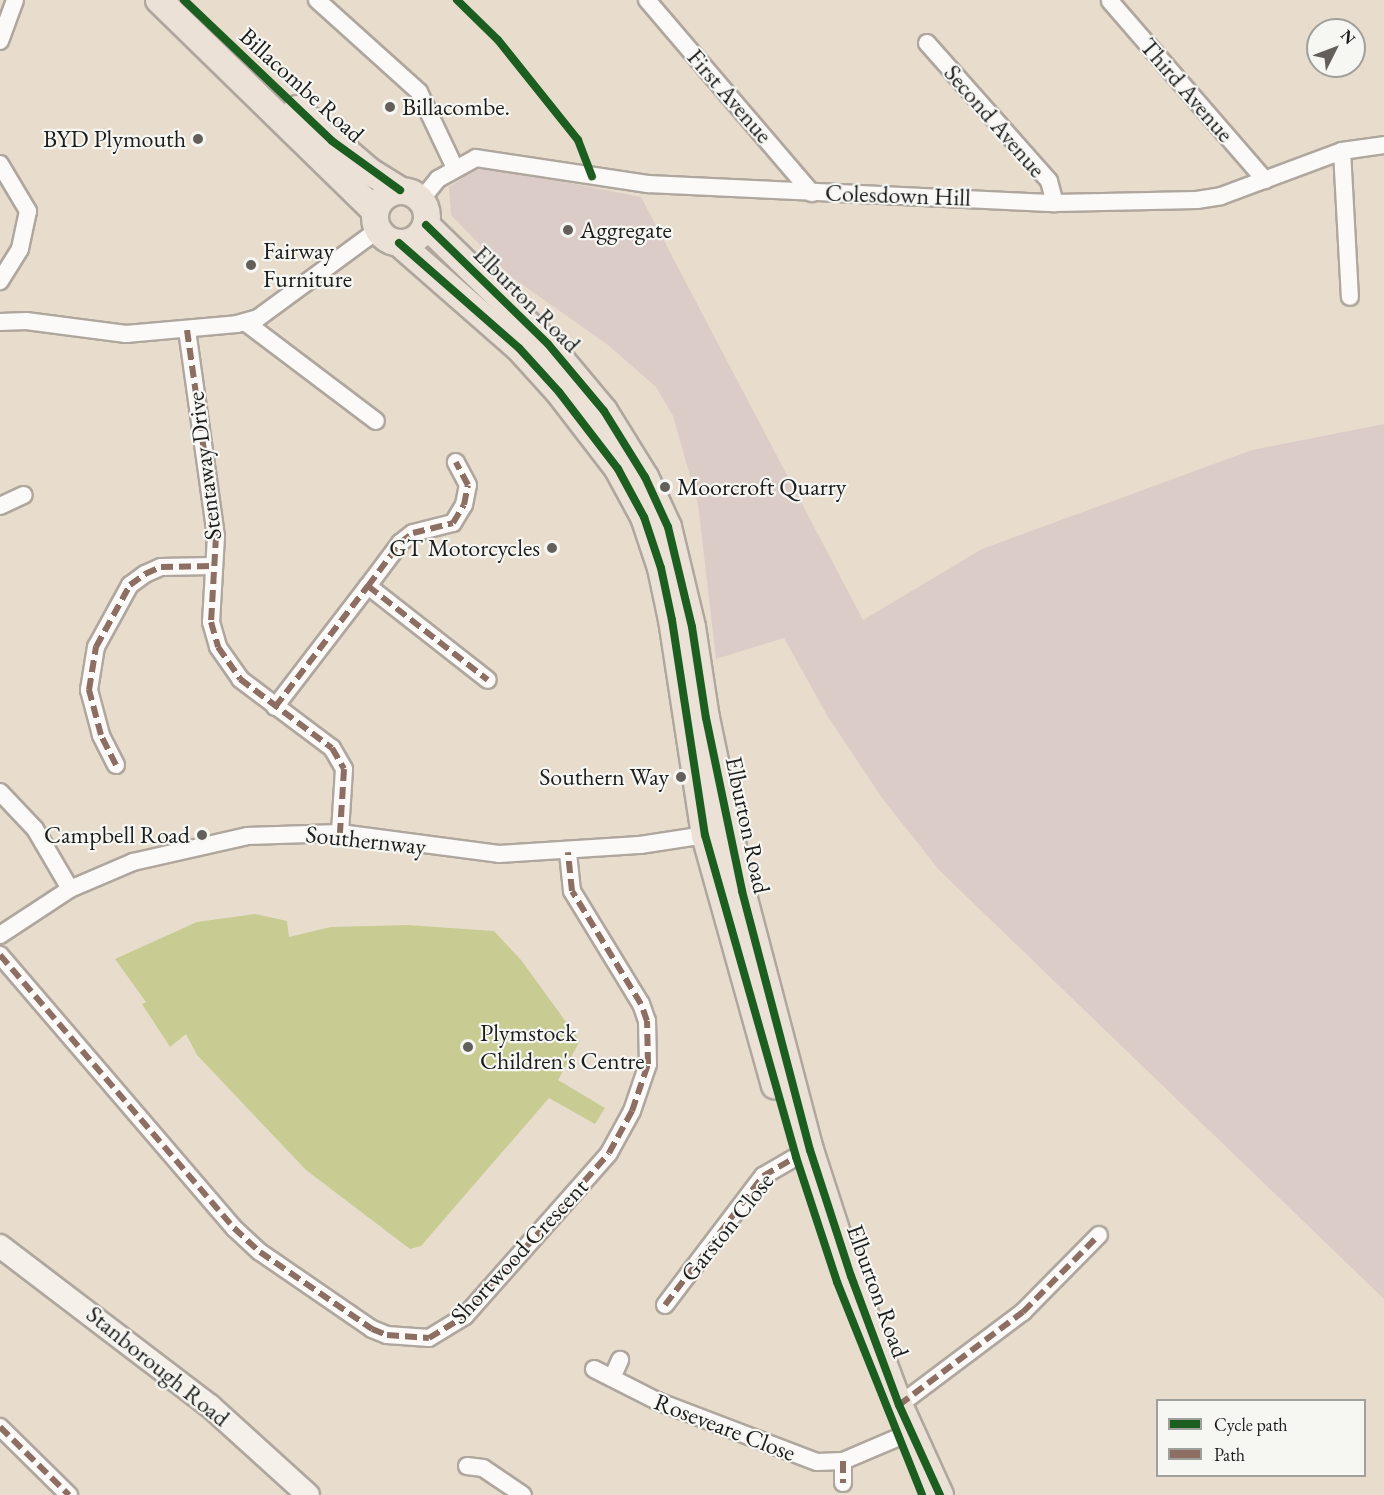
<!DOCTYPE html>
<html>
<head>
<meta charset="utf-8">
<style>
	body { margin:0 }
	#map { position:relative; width:1384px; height:1495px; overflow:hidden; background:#e8dccd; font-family:"EB Garamond",serif }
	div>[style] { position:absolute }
	.industrial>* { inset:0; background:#dcccc7 }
	.green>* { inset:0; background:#c8cc92 }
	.roads { filter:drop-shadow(2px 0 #afa79e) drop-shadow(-2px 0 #afa79e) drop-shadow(0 2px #afa79e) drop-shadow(0 -2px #afa79e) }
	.street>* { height:16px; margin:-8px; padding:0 8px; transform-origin:8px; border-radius:8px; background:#fcfaf8 }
	.secondary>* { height:22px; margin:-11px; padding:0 11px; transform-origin:11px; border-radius:11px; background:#f5f0ea }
	.primary>* { height:26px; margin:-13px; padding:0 13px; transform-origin:13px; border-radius:13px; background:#ebe1d6 }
	.primary>.ring { margin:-13px; padding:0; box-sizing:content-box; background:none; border:26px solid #ebe1d6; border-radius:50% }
	.quiet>* { height:6px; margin-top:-3px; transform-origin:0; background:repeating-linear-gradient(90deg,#8d6e63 0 12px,transparent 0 18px) }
	.cycleway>* { height:8px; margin:-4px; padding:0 4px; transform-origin:4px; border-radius:4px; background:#1b5e20 }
	.dots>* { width:16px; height:16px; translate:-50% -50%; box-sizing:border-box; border:3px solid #f6f6f2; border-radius:50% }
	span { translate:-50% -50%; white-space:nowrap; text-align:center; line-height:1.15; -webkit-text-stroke:4.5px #f6f6f2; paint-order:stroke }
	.street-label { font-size:24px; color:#1c1c1c }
	.poi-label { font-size:24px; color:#1c1c1c }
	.left { translate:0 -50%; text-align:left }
	.right { translate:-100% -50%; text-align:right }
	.legend { position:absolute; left:1156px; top:1399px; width:210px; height:78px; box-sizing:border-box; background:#f6f6f2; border:2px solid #9f9f9c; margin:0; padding:8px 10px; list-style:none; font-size:18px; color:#1c1c1c }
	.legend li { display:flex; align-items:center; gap:12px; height:30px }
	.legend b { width:30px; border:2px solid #9f9f9c }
	.north { position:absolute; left:1306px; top:18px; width:60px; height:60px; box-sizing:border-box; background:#f6f6f2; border:2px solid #9f9f9c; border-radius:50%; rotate:48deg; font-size:16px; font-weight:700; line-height:24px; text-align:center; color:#1c1c1c }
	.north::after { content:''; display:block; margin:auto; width:21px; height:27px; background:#635f5a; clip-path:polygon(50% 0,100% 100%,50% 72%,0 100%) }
</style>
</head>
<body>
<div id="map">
	<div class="industrial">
		<div style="clip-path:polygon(494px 168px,641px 197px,863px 620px,982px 549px,1252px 450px,1384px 424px,1384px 1299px,939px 870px,882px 798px,828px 717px,784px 638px,716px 659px,698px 504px,673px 416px,656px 387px,608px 345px,510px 276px,451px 215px,449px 187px,475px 170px)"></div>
	</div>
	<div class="green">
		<div style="clip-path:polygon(255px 914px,287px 921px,289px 937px,331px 927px,408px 925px,494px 931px,521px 960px,580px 1041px,558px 1080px,605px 1108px,595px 1124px,549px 1098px,421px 1246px,410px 1249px,306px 1170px,197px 1055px,186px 1034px,170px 1047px,142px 1004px,146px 1002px,115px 959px,197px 922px)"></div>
	</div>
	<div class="roads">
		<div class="street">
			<div style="left:317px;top:0;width:137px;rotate:42deg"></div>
			<div style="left:419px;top:92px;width:84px;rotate:64.7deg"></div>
			<div style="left:647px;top:0;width:254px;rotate:49.5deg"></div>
			<div style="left:1110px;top:1px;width:237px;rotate:49.1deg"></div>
			<div style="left:0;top:41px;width:44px;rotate:-69.9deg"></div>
			<div style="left:927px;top:43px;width:184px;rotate:48.5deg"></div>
			<div style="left:1049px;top:181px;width:23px;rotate:75deg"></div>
			<div style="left:1342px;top:151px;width:146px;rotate:86.9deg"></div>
			<div style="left:0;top:164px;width:55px;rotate:59.2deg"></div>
			<div style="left:28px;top:211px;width:39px;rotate:102deg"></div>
			<div style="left:20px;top:249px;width:38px;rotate:122deg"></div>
			<div style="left:421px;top:200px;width:27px;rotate:-51deg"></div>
			<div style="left:438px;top:179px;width:43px;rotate:-28.9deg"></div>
			<div style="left:476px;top:158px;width:174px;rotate:8.6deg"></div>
			<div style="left:648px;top:184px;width:407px;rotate:2.7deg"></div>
			<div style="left:1055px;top:203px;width:142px;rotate:-1.2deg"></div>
			<div style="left:1197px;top:200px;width:24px;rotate:-9deg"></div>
			<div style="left:1221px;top:196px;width:129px;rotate:-20.4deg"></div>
			<div style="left:1342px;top:151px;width:42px;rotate:-8.1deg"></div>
			<div style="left:0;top:322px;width:26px;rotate:-2deg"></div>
			<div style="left:26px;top:321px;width:101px;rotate:7.4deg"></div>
			<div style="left:126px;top:334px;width:111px;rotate:-5.1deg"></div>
			<div style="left:237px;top:324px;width:22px;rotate:-16deg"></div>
			<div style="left:258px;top:318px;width:149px;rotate:-36.3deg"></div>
			<div style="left:245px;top:322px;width:164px;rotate:37.1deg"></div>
			<div style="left:187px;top:330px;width:208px;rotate:82deg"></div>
			<div style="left:216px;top:536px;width:86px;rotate:93.3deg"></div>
			<div style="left:211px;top:622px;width:26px;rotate:74deg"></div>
			<div style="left:218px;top:647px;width:39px;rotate:55deg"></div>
			<div style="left:240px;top:679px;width:115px;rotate:36.9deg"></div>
			<div style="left:332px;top:748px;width:24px;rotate:60deg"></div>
			<div style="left:344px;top:769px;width:64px;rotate:93.6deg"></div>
			<div style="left:0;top:506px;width:26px;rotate:-25deg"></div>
			<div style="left:368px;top:586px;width:54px;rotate:-53.3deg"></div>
			<div style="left:400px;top:543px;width:16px;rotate:-38deg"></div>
			<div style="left:413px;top:533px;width:41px;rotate:-14deg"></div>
			<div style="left:453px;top:523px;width:21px;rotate:-59deg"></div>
			<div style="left:464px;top:505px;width:20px;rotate:-79deg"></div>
			<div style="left:468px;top:485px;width:26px;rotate:-118deg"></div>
			<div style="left:275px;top:707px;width:153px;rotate:-52.5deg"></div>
			<div style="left:368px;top:586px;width:152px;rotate:38.1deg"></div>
			<div style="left:116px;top:765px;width:34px;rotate:-117deg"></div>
			<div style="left:101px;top:735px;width:47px;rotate:-104.9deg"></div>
			<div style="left:89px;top:690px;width:44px;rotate:-80.8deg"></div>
			<div style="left:96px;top:647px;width:71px;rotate:-61.3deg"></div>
			<div style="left:130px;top:585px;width:19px;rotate:-36deg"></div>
			<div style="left:145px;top:574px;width:17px;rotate:-24deg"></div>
			<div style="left:161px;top:567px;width:52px;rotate:-1.1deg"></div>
			<div style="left:0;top:792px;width:51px;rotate:46.6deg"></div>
			<div style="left:35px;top:829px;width:69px;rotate:59.7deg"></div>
			<div style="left:0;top:935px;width:84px;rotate:-33.3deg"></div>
			<div style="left:70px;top:889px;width:69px;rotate:-23.2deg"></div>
			<div style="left:133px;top:862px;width:117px;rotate:-12.8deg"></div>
			<div style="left:247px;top:836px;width:93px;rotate:-1.8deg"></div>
			<div style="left:340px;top:833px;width:160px;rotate:7.5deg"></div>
			<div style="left:499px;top:854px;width:141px;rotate:-3.7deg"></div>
			<div style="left:640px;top:845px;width:66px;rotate:-8.7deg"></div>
			<div style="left:705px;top:835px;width:10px;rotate:-45deg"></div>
			<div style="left:0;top:955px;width:360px;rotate:49.4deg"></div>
			<div style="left:234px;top:1228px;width:35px;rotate:43deg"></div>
			<div style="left:260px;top:1252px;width:136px;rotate:34.5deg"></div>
			<div style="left:372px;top:1329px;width:16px;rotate:22deg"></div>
			<div style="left:387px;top:1335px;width:42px;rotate:4.1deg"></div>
			<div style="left:429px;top:1338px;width:42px;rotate:-31.4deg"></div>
			<div style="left:465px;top:1316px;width:217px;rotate:-48.5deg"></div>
			<div style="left:609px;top:1153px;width:48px;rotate:-61.3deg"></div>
			<div style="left:632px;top:1111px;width:50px;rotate:-71.2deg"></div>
			<div style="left:648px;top:1064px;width:43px;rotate:-91.3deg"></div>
			<div style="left:647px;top:1021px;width:18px;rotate:-109deg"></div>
			<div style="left:641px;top:1004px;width:132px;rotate:-121.4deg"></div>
			<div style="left:572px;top:891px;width:39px;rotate:-96deg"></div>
			<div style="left:665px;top:1305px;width:162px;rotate:-52.8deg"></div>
			<div style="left:763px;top:1176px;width:38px;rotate:-30deg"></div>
			<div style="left:594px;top:1369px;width:71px;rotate:26.9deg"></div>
			<div style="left:657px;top:1401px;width:171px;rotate:20.9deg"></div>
			<div style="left:817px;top:1462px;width:26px;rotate:-2deg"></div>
			<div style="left:843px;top:1461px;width:59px;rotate:-23.1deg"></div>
			<div style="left:612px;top:1378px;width:20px;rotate:-66deg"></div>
			<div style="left:899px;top:1405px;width:155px;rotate:-36.9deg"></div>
			<div style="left:1023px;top:1312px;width:108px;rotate:-45.4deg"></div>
			<div style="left:0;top:1427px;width:97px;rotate:44.6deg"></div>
			<div style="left:843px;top:1461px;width:22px;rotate:90deg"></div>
			<div style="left:467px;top:1466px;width:16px;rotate:7deg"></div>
			<div style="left:483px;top:1468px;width:48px;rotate:34deg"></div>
		</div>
		<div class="secondary">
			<div style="left:0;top:1246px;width:264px;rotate:37.3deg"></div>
			<div style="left:210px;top:1406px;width:132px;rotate:42.2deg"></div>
		</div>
		<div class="primary">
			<div style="left:159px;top:0;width:302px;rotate:44.3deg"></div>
			<div style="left:297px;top:109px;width:95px;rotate:40.7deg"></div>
			<div style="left:369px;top:171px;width:36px;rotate:32deg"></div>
			<div class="ring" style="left:375px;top:191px;width:26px;height:26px"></div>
			<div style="left:426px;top:225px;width:170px;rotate:44.3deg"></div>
			<div style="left:548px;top:344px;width:87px;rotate:50.1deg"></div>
			<div style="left:604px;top:411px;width:78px;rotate:58.2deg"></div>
			<div style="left:645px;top:477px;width:55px;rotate:65.3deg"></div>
			<div style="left:668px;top:527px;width:103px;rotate:76.5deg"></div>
			<div style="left:692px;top:627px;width:92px;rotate:81.3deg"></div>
			<div style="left:706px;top:718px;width:177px;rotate:78.2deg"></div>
			<div style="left:742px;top:891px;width:268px;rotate:75.3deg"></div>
			<div style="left:810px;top:1150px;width:133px;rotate:72deg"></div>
			<div style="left:851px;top:1276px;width:138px;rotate:69.6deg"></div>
			<div style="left:899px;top:1405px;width:99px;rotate:65.5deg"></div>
			<div style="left:399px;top:243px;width:159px;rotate:41.2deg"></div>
			<div style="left:519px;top:348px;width:59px;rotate:47.7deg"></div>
			<div style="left:559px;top:392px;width:97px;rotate:52.5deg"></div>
			<div style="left:618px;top:469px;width:55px;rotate:61.6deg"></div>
			<div style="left:644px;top:517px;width:54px;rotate:71.6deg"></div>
			<div style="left:661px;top:568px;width:53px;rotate:78.1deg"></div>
			<div style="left:672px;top:620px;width:218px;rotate:81.3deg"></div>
			<div style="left:705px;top:835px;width:260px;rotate:74.4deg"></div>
		</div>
	</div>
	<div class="quiet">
		<div style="left:187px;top:330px;width:208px;rotate:82deg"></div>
		<div style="left:216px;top:536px;width:86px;rotate:93.3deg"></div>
		<div style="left:211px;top:622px;width:26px;rotate:74deg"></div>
		<div style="left:218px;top:647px;width:39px;rotate:55deg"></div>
		<div style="left:240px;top:679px;width:115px;rotate:36.9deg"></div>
		<div style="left:332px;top:748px;width:24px;rotate:60deg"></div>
		<div style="left:344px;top:769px;width:64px;rotate:93.6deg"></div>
		<div style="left:368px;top:586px;width:54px;rotate:-53.3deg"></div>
		<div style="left:400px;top:543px;width:16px;rotate:-38deg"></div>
		<div style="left:413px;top:533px;width:41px;rotate:-14deg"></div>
		<div style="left:453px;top:523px;width:21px;rotate:-59deg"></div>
		<div style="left:464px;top:505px;width:20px;rotate:-79deg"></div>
		<div style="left:468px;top:485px;width:26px;rotate:-118deg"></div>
		<div style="left:275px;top:707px;width:153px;rotate:-52.5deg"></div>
		<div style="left:368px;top:586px;width:152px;rotate:38.1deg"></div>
		<div style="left:116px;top:765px;width:34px;rotate:-117deg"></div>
		<div style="left:101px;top:735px;width:47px;rotate:-104.9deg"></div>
		<div style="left:89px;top:690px;width:44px;rotate:-80.8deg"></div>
		<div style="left:96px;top:647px;width:71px;rotate:-61.3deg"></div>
		<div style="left:130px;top:585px;width:19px;rotate:-36deg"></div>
		<div style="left:145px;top:574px;width:17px;rotate:-24deg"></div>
		<div style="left:161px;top:567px;width:52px;rotate:-1.1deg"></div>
		<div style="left:0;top:955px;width:360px;rotate:49.4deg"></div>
		<div style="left:234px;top:1228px;width:35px;rotate:43deg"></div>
		<div style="left:260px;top:1252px;width:136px;rotate:34.5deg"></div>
		<div style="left:372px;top:1329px;width:16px;rotate:22deg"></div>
		<div style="left:387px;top:1335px;width:42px;rotate:4.1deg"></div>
		<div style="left:429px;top:1338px;width:42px;rotate:-31.4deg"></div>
		<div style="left:465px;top:1316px;width:217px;rotate:-48.5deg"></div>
		<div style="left:609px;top:1153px;width:48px;rotate:-61.3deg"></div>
		<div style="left:632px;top:1111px;width:50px;rotate:-71.2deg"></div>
		<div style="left:648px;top:1064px;width:43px;rotate:-91.3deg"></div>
		<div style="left:647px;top:1021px;width:18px;rotate:-109deg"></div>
		<div style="left:641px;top:1004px;width:132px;rotate:-121.4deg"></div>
		<div style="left:572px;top:891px;width:39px;rotate:-96deg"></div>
		<div style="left:665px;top:1305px;width:162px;rotate:-52.8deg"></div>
		<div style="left:763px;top:1176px;width:38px;rotate:-30deg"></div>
		<div style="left:899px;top:1405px;width:155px;rotate:-36.9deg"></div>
		<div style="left:1023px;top:1312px;width:108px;rotate:-45.4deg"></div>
		<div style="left:0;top:1427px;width:97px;rotate:44.6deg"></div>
		<div style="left:843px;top:1461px;width:22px;rotate:90deg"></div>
	</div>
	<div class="cycleway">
		<div style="left:184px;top:0;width:204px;rotate:43.6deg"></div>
		<div style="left:332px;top:141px;width:84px;rotate:35.8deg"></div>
		<div style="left:457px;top:0;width:57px;rotate:44.3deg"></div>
		<div style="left:498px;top:40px;width:128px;rotate:51.3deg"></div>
		<div style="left:578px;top:140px;width:39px;rotate:69deg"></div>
		<div style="left:426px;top:225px;width:170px;rotate:44.3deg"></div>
		<div style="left:548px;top:344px;width:87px;rotate:50.1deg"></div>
		<div style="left:604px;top:411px;width:78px;rotate:58.2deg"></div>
		<div style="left:645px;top:477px;width:55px;rotate:65.3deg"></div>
		<div style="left:668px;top:527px;width:103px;rotate:76.5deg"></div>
		<div style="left:692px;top:627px;width:92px;rotate:81.3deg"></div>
		<div style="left:706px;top:718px;width:177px;rotate:78.2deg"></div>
		<div style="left:742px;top:891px;width:268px;rotate:75.3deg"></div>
		<div style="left:810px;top:1150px;width:133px;rotate:72deg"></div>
		<div style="left:851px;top:1276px;width:138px;rotate:69.6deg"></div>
		<div style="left:899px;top:1405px;width:99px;rotate:65.5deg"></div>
		<div style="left:399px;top:243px;width:159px;rotate:41.2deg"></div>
		<div style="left:519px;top:348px;width:59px;rotate:47.7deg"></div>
		<div style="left:559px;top:392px;width:97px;rotate:52.5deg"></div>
		<div style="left:618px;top:469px;width:55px;rotate:61.6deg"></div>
		<div style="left:644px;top:517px;width:54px;rotate:71.6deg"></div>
		<div style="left:661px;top:568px;width:53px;rotate:78.1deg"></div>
		<div style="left:672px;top:620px;width:218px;rotate:81.3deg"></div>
		<div style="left:705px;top:835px;width:335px;rotate:74.2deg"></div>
		<div style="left:796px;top:1157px;width:132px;rotate:71.8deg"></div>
		<div style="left:837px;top:1282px;width:229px;rotate:68.2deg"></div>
	</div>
	<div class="dots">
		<div style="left:390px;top:107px;background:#635f5a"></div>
		<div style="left:198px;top:139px;background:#635f5a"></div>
		<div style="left:568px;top:230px;background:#635f5a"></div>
		<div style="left:251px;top:265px;background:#635f5a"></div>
		<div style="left:665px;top:487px;background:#635f5a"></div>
		<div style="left:552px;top:548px;background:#635f5a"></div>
		<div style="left:681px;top:777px;background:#635f5a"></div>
		<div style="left:202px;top:835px;background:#635f5a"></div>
		<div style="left:468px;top:1047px;background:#635f5a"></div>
	</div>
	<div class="street-label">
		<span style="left:302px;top:85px;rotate:42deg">Billacombe Road</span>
		<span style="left:1187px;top:90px;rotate:49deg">Third Avenue</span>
		<span style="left:730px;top:96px;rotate:49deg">First Avenue</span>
		<span style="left:995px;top:121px;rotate:49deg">Second Avenue</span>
		<span style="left:898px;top:195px;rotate:2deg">Colesdown Hill</span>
		<span style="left:527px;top:299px;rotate:45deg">Elburton Road</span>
		<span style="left:204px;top:466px;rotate:-97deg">Stentaway Drive</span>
		<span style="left:748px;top:825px;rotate:78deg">Elburton Road</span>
		<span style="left:366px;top:840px;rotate:6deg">Southernway</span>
		<span style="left:727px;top:1227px;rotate:-51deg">Garston Close</span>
		<span style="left:519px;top:1251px;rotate:-47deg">Shortwood Crescent</span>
		<span style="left:878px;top:1291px;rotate:70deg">Elburton Road</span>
		<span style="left:158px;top:1366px;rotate:39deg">Stanborough Road</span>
		<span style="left:725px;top:1427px;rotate:21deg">Roseveare Close</span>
	</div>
	<div class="poi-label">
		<span class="left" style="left:402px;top:107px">Billacombe.</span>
		<span class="right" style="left:186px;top:139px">BYD Plymouth</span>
		<span class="left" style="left:580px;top:230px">Aggregate</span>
		<span class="left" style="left:263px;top:265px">Fairway<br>Furniture</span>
		<span class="left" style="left:677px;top:487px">Moorcroft Quarry</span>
		<span class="right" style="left:540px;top:548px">GT Motorcycles</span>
		<span class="right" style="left:669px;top:777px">Southern Way</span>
		<span class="right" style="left:190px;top:835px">Campbell Road</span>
		<span class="left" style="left:480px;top:1047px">Plymstock<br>Children's Centre</span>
	</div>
	<ul class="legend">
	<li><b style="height:8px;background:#1b5e20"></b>Cycle path</li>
	<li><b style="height:8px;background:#8d6e63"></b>Path</li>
	</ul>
	<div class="north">N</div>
</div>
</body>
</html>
